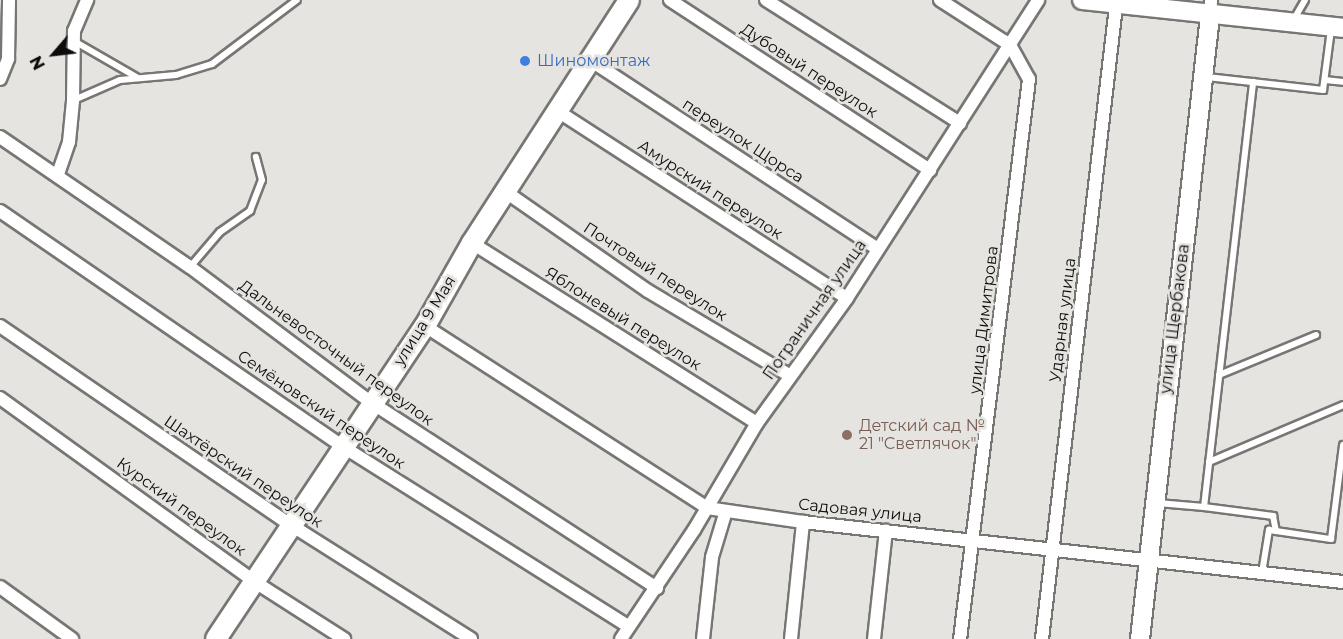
<!DOCTYPE html>
<html>
<head>
<meta charset="utf-8">
<style>
	body { margin:0 }
	#map { position:relative; width:1343px; height:639px; overflow:hidden; background:#e6e4e1; font-family:Montserrat,sans-serif }
	div>[style] { position:absolute }
	.roads { filter:drop-shadow(2px 0 #787673) drop-shadow(-2px 0 #787673) drop-shadow(0 2px #787673) drop-shadow(0 -2px #787673) }
	.lane>* { height:6px; margin:-3px; padding:0 3px; transform-origin:3px; border-radius:3px; background:#fff }
	.street>* { height:12px; margin:-6px; padding:0 6px; transform-origin:6px; border-radius:6px; background:#fff }
	.secondary>* { height:18px; margin:-9px; padding:0 9px; transform-origin:9px; border-radius:9px; background:#fff }
	.primary>* { height:20px; margin:-10px; padding:0 10px; transform-origin:10px; border-radius:10px; background:#fff }
	.dots>* { width:16px; height:16px; translate:-50% -50%; box-sizing:border-box; border:3px solid #e6e4e1; border-radius:50% }
	span { translate:-50% -50%; white-space:nowrap; text-align:center; line-height:1.15; -webkit-text-stroke:5px #e6e4e1; paint-order:stroke }
	.shop-label { font-size:16px; color:#366cbe }
	.left { translate:0 -50%; text-align:left }
	.street-label { font-size:16px; color:#0d0c0b }
	.education-label { font-size:16px; color:#785e54 }
	.north { position:absolute; left:24px; top:24px; width:60px; height:60px; -webkit-text-stroke:4px #e6e4e1; paint-order:stroke; rotate:242deg; font-size:16px; font-weight:700; line-height:24px; text-align:center; color:#0d0c0b }
	.north::after { content:''; display:block; margin:auto; width:21px; height:27px; background:#0d0c0b; clip-path:polygon(50% 0,100% 100%,50% 72%,0 100%) }
</style>
</head>
<body>
<div id="map">
	<div class="roads">
		<div class="lane">
			<div style="left:1294px;top:19px;width:22px;rotate:-60deg"></div>
			<div style="left:74px;top:41px;width:74px;rotate:30deg"></div>
			<div style="left:1207px;top:77px;width:117px;rotate:6.4deg"></div>
			<div style="left:1323px;top:90px;width:62px;rotate:-82.5deg"></div>
			<div style="left:1325px;top:80px;width:18px;rotate:6deg"></div>
			<div style="left:74px;top:100px;width:50px;rotate:-23.5deg"></div>
			<div style="left:120px;top:80px;width:56px;rotate:-5.1deg"></div>
			<div style="left:176px;top:75px;width:38px;rotate:-17deg"></div>
			<div style="left:212px;top:64px;width:106px;rotate:-37deg"></div>
			<div style="left:190px;top:267px;width:46px;rotate:-49.4deg"></div>
			<div style="left:220px;top:232px;width:37px;rotate:-35deg"></div>
			<div style="left:250px;top:211px;width:33px;rotate:-69deg"></div>
			<div style="left:262px;top:180px;width:24px;rotate:-105deg"></div>
			<div style="left:1219px;top:375px;width:105px;rotate:-22.4deg"></div>
			<div style="left:1209px;top:462px;width:146px;rotate:-23deg"></div>
			<div style="left:1158px;top:503px;width:46px;rotate:5deg"></div>
			<div style="left:1204px;top:507px;width:428px;rotate:-83.4deg"></div>
			<div style="left:1204px;top:507px;width:70px;rotate:7.4deg"></div>
			<div style="left:1273px;top:516px;width:15px;rotate:79deg"></div>
			<div style="left:1262px;top:573px;width:44px;rotate:-80.8deg"></div>
			<div style="left:1269px;top:530px;width:63px;rotate:8.3deg"></div>
			<div style="left:1331px;top:539px;width:95px;rotate:-82.7deg"></div>
		</div>
		<div class="street">
			<div style="left:670px;top:0;width:311px;rotate:33.2deg"></div>
			<div style="left:766px;top:0;width:230px;rotate:32.4deg"></div>
			<div style="left:940px;top:0;width:83px;rotate:32.7deg"></div>
			<div style="left:1010px;top:45px;width:39px;rotate:61deg"></div>
			<div style="left:1029px;top:79px;width:564px;rotate:97.02deg"></div>
			<div style="left:1210px;top:16px;width:16px;rotate:-86deg"></div>
			<div style="left:590px;top:60px;width:344px;rotate:33.3deg"></div>
			<div style="left:0;top:79px;width:22px;rotate:-68deg"></div>
			<div style="left:8px;top:59px;width:59px;rotate:-89deg"></div>
			<div style="left:556px;top:110px;width:346px;rotate:32.9deg"></div>
			<div style="left:0;top:137px;width:230px;rotate:34.4deg"></div>
			<div style="left:190px;top:267px;width:227px;rotate:36.8deg"></div>
			<div style="left:372px;top:403px;width:340px;rotate:33deg"></div>
			<div style="left:58px;top:174px;width:34px;rotate:-71deg"></div>
			<div style="left:69px;top:142px;width:41px;rotate:-84.4deg"></div>
			<div style="left:73px;top:101px;width:70px;rotate:-89.2deg"></div>
			<div style="left:74px;top:31px;width:34px;rotate:-67deg"></div>
			<div style="left:506px;top:192px;width:173px;rotate:34.9deg"></div>
			<div style="left:648px;top:291px;width:164px;rotate:30.8deg"></div>
			<div style="left:0;top:211px;width:415px;rotate:34.5deg"></div>
			<div style="left:342px;top:446px;width:339px;rotate:32.2deg"></div>
			<div style="left:472px;top:243px;width:337px;rotate:32.3deg"></div>
			<div style="left:0;top:326px;width:353px;rotate:34.4deg"></div>
			<div style="left:291px;top:525px;width:213px;rotate:32.3deg"></div>
			<div style="left:425px;top:326px;width:336px;rotate:32.8deg"></div>
			<div style="left:707px;top:508px;width:97px;rotate:8.3deg"></div>
			<div style="left:803px;top:522px;width:543px;rotate:6.34deg"></div>
			<div style="left:0;top:398px;width:314px;rotate:35.8deg"></div>
			<div style="left:255px;top:582px;width:106px;rotate:32.6deg"></div>
			<div style="left:0;top:587px;width:89px;rotate:35.8deg"></div>
			<div style="left:621px;top:639px;width:131px;rotate:-56.2deg"></div>
			<div style="left:694px;top:530px;width:124px;rotate:-59.5deg"></div>
			<div style="left:757px;top:423px;width:154px;rotate:-54.2deg"></div>
			<div style="left:847px;top:298px;width:354px;rotate:-57.3deg"></div>
			<div style="left:703px;top:639px;width:82px;rotate:-83.7deg"></div>
			<div style="left:712px;top:557px;width:48px;rotate:-73.1deg"></div>
			<div style="left:791px;top:639px;width:118px;rotate:-84.1deg"></div>
			<div style="left:874px;top:639px;width:109px;rotate:-83.7deg"></div>
			<div style="left:1042px;top:639px;width:637px;rotate:-83.33deg"></div>
		</div>
		<div class="secondary">
			<div style="left:1082px;top:0;width:262px;rotate:6.1deg"></div>
			<div style="left:1140px;top:639px;width:627px;rotate:-83.59deg"></div>
		</div>
		<div class="primary">
			<div style="left:216px;top:639px;width:376px;rotate:-56.3deg"></div>
			<div style="left:425px;top:326px;width:95px;rotate:-60.5deg"></div>
			<div style="left:472px;top:243px;width:289px;rotate:-57.1deg"></div>
		</div>
	</div>
	<div class="dots">
		<div style="left:525px;top:61px;background:#3f7fe0"></div>
		<div style="left:847px;top:435px;background:#8d6e63"></div>
	</div>
	<div class="shop-label">
		<span class="left" style="left:537px;top:61px">Шиномонтаж</span>
	</div>
	<div class="street-label">
		<span style="left:809px;top:71px;rotate:33deg">Дубовый переулок</span>
		<span style="left:743px;top:141px;rotate:33deg">переулок Щорса</span>
		<span style="left:710px;top:190px;rotate:33deg">Амурский переулок</span>
		<span style="left:655px;top:272px;rotate:33deg">Почтовый переулок</span>
		<span style="left:815px;top:310px;rotate:-55deg">Пограничная улица</span>
		<span style="left:623px;top:319px;rotate:32deg">Яблоневый переулок</span>
		<span style="left:1175px;top:319px;rotate:-83deg">улица Щербакова</span>
		<span style="left:984px;top:320px;rotate:-83deg">улица Димитрова</span>
		<span style="left:1063px;top:320px;rotate:-83deg">Ударная улица</span>
		<span style="left:425px;top:321px;rotate:-58deg">улица 9 Мая</span>
		<span style="left:336px;top:353px;rotate:36deg">Дальневосточный переулок</span>
		<span style="left:321px;top:410px;rotate:34deg">Семёновский переулок</span>
		<span style="left:243px;top:472px;rotate:34deg">Шахтёрский переулок</span>
		<span style="left:181px;top:507px;rotate:36deg">Курский переулок</span>
		<span style="left:860px;top:511px;rotate:6deg">Садовая улица</span>
	</div>
	<div class="education-label">
		<span class="left" style="left:859px;top:435px">Детский сад №<br>21 "Светлячок"</span>
	</div>
	<div class="north">N</div>
</div>
</body>
</html>
